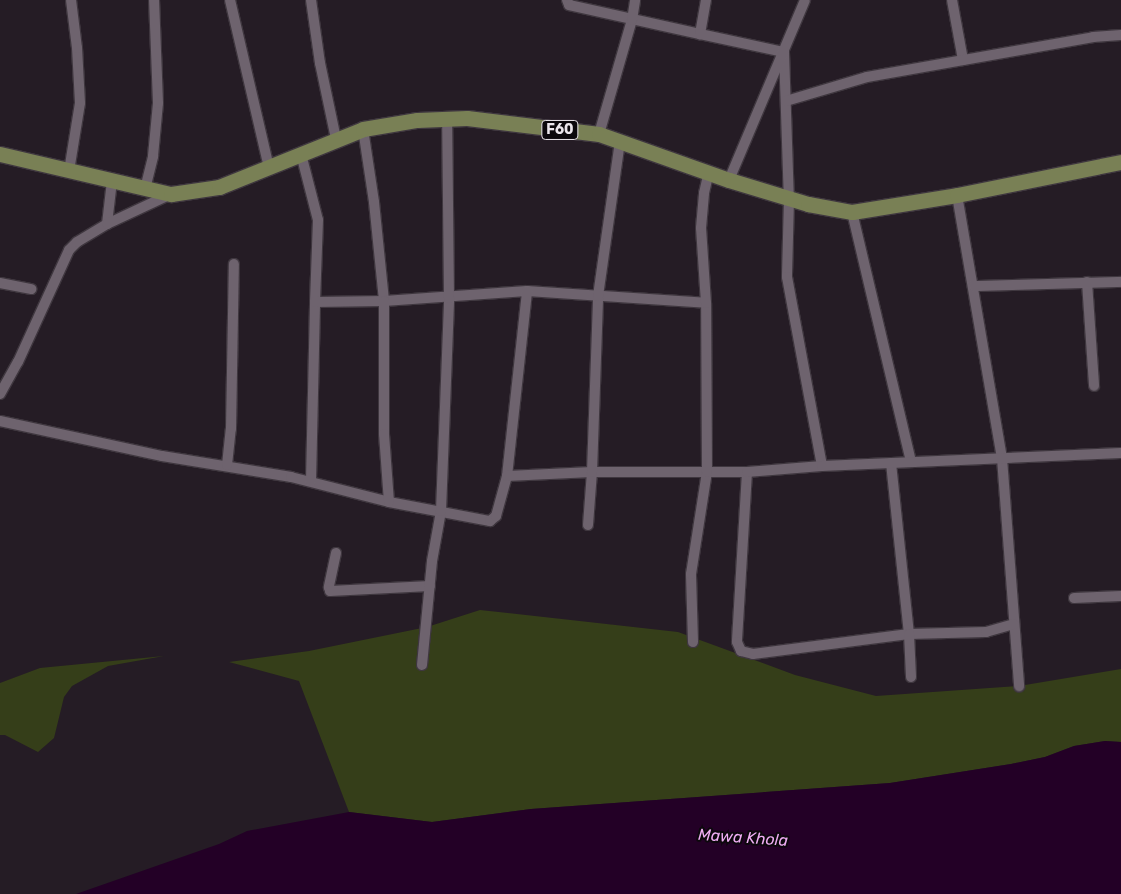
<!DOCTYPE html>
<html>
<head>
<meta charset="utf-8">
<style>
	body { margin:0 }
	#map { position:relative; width:1121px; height:894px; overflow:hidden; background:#251c25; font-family:Rubik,sans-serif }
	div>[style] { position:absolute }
	.green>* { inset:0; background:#353e19 }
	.water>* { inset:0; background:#230026 }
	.roads { filter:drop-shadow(1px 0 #3f373f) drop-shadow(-1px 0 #3f373f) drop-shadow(0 1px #3f373f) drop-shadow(0 -1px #3f373f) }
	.minor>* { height:10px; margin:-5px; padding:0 5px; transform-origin:5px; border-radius:5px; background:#6e636e }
	.primary>* { height:15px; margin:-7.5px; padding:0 7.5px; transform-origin:7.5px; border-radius:7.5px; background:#798055 }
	span { translate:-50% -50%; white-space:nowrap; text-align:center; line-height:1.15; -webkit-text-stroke:4px #0c080c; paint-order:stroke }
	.shield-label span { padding:1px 4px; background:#0c080c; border:1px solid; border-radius:4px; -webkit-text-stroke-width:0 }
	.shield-label { font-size:14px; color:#ece6ec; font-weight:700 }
	.water-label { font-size:16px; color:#efadf3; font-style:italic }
</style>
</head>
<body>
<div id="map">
	<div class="green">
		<div style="clip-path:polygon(480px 610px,678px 632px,795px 675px,876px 696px,1019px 686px,1121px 669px,1121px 742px,1105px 741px,1074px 746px,1045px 757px,1011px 764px,890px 783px,531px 809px,432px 822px,349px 812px,299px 681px,229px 662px,309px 651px,427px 627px)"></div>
		<div style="clip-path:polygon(164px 656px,108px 666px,72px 686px,64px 697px,54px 738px,38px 752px,5px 735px,0 735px,0 683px,40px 668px)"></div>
	</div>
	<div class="water">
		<div style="clip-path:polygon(1105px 741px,1121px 742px,1121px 894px,76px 894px,219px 844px,247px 831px,349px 812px,432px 822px,531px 809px,890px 783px,1011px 764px,1045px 757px,1074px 746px)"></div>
	</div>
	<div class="roads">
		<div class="minor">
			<div style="left:230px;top:0;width:172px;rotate:76.9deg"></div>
			<div style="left:311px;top:0;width:64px;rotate:81.9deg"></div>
			<div style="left:320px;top:63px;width:78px;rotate:78.1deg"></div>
			<div style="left:567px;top:0;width:5px;rotate:68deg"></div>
			<div style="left:569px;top:5px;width:134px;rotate:12.5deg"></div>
			<div style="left:706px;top:0;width:35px;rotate:100deg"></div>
			<div style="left:700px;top:34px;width:86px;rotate:12.1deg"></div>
			<div style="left:784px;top:52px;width:147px;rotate:88.1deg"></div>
			<div style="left:789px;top:199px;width:78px;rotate:91.5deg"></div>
			<div style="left:787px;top:277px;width:192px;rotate:79.5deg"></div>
			<div style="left:952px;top:0;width:61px;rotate:79.6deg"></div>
			<div style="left:786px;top:101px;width:84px;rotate:-16.5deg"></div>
			<div style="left:867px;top:77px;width:230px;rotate:-10deg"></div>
			<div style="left:1093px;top:37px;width:28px;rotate:-4deg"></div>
			<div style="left:363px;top:129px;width:74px;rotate:81.4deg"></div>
			<div style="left:374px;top:202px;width:100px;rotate:84.2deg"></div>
			<div style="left:384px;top:301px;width:143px;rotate:-4deg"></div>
			<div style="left:527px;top:291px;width:179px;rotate:3.8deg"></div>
			<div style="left:599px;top:134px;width:119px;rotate:-73.9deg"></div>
			<div style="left:632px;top:20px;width:20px;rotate:-81deg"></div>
			<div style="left:301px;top:154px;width:68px;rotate:75.6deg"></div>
			<div style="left:318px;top:220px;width:82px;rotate:92.1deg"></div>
			<div style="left:69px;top:171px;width:69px;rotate:-80.8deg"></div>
			<div style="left:80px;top:103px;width:55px;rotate:-93.1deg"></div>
			<div style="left:77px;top:48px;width:48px;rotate:-97.1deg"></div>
			<div style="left:729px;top:180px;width:195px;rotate:-67.1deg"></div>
			<div style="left:145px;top:189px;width:34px;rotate:-76deg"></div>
			<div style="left:153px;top:156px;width:53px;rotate:-84.6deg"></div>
			<div style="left:158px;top:103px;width:103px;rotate:-92.2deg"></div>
			<div style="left:957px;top:195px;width:267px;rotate:80.3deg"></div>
			<div style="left:1002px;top:458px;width:229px;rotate:85.7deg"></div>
			<div style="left:852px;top:212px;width:257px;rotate:76.7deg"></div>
			<div style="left:107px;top:224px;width:43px;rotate:-83.4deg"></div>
			<div style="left:1087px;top:282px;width:104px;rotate:86.1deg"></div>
			<div style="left:0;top:283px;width:32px;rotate:11deg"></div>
			<div style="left:974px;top:286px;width:147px;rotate:-1.6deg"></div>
			<div style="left:0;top:394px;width:37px;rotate:-61deg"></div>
			<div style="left:18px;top:362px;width:123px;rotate:-65.5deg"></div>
			<div style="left:69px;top:250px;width:11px;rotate:-45deg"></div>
			<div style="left:77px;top:242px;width:35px;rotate:-31deg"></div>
			<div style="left:107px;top:224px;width:71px;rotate:-25.1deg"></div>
			<div style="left:0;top:421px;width:166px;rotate:12.2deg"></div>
			<div style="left:162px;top:456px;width:131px;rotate:9.2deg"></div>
			<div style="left:291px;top:477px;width:101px;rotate:14.3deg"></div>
			<div style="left:389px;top:502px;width:103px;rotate:10.7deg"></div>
			<div style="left:490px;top:521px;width:8px;rotate:-40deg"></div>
			<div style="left:496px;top:516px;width:41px;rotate:-74.6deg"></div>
			<div style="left:507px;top:476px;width:186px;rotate:-83.8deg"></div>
			<div style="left:891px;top:463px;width:172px;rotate:84deg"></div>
			<div style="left:909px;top:634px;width:77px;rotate:-1.5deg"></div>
			<div style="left:986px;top:632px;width:29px;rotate:-16deg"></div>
			<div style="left:227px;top:465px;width:36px;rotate:-84deg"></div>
			<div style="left:231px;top:429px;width:165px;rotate:-89deg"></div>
			<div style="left:747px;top:472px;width:170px;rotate:93.4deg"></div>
			<div style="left:737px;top:642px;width:10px;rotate:66deg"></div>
			<div style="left:741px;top:651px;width:12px;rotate:14deg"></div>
			<div style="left:753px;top:654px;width:157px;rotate:-7.3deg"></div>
			<div style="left:909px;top:634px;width:43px;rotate:87.3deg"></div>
			<div style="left:507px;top:476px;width:85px;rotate:-2.7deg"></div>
			<div style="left:592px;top:472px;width:155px"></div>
			<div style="left:747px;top:472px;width:75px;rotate:-4.6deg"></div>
			<div style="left:822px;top:466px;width:299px;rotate:-2.5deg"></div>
			<div style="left:311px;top:481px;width:179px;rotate:-88.7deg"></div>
			<div style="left:315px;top:302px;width:69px;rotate:-0.8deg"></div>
			<div style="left:384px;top:301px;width:133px;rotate:90deg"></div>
			<div style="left:384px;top:434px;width:68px;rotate:85.8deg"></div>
			<div style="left:588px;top:525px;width:53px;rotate:-85.7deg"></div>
			<div style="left:592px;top:472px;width:176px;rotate:-88deg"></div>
			<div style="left:598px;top:296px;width:157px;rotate:-81.9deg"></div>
			<div style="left:336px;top:553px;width:35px;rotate:102deg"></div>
			<div style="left:329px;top:587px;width:4px;rotate:76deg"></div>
			<div style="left:330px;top:591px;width:100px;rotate:-2.9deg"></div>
			<div style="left:1074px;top:598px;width:47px;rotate:-2.4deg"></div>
			<div style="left:693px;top:642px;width:68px;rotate:-91.7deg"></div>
			<div style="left:691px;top:574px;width:103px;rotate:-81.1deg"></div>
			<div style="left:707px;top:472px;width:169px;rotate:-90.3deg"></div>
			<div style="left:706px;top:303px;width:75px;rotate:-93.8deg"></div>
			<div style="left:701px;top:228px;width:35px;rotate:-85deg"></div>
			<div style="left:704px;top:193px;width:22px;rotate:-77deg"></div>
			<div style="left:422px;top:665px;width:104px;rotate:-84.5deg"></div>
			<div style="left:432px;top:561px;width:51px;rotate:-79.8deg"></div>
			<div style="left:441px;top:511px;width:213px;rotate:-87.8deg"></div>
			<div style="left:449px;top:298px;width:179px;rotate:-90.6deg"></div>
		</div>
		<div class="primary">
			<div style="left:0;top:154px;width:176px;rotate:13.2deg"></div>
			<div style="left:171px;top:194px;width:49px;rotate:-8.3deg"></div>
			<div style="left:219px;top:187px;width:155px;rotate:-21.9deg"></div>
			<div style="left:363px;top:129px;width:55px;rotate:-9.5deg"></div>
			<div style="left:417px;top:120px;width:50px;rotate:-2.3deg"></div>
			<div style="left:467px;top:118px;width:133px;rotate:6.9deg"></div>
			<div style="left:599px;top:134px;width:138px;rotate:19.5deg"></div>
			<div style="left:729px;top:180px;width:83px;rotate:16.9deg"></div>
			<div style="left:808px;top:204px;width:45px;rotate:10.3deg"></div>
			<div style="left:852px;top:212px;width:106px;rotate:-9.2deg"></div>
			<div style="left:957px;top:195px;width:167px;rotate:-11.4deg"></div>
		</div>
	</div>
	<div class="shield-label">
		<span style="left:560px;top:130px">F60</span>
	</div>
	<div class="water-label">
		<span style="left:743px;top:838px;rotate:4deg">Mawa Khola</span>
	</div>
</div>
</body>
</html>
